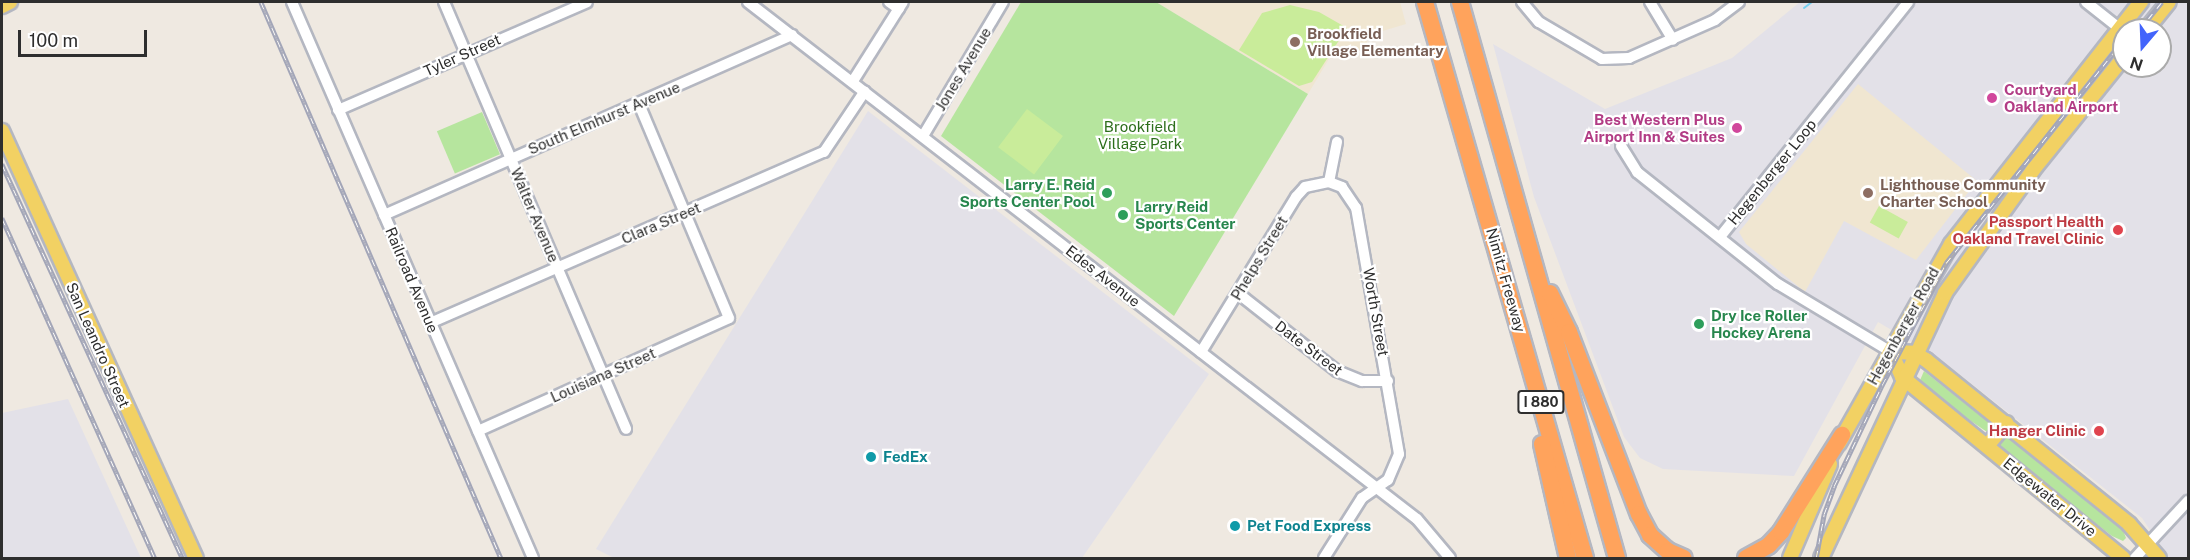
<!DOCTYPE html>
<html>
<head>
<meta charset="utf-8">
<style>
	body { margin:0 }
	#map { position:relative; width:2190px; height:560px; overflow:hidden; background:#efe9e1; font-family:"Public Sans",sans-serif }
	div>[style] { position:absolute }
	.industrial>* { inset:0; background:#e3e1e8 }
	.education>* { inset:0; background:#f0e6d1 }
	.green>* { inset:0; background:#b6e59e; transform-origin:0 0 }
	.pitch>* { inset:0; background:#c9ec9a; transform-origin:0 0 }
	.stream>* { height:2px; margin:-1px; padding:0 1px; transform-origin:1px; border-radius:1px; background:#75cff0 }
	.roads { filter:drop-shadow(2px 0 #b4b7c1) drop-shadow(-2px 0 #b4b7c1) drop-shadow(0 2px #b4b7c1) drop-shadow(0 -2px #b4b7c1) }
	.minor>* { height:10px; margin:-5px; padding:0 5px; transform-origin:5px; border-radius:5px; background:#fff }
	.major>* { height:14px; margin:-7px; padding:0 7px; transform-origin:7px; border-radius:7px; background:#f2d163 }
	.highway>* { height:16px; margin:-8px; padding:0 8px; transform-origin:8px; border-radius:8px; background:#ffa35c }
	.rail>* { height:4.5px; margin-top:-2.25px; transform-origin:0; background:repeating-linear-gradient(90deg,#fff 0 7px,#a3a6b8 0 14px); box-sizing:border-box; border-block:2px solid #a3a6b8 }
	.dots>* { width:16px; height:16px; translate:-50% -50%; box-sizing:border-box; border:3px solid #fff; border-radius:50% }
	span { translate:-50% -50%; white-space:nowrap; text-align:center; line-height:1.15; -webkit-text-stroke:4.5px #fff; paint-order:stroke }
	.shield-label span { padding:2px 4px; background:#fff; border:2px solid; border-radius:4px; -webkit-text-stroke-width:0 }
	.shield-label { font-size:14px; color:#2e2e2e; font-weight:700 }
	.education-label { font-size:15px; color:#785e54; font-weight:700 }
	.left { translate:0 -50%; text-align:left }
	.street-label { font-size:15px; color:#2e2e2e }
	.hotel-label { font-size:15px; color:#b23c85; font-weight:700 }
	.right { translate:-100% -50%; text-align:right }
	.park-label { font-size:15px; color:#2c6e1b }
	.leisure-label { font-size:15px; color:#27864d; font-weight:700 }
	.health-label { font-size:15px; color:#be3a42; font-weight:700 }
	.culture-label { font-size:15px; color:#0d838f; font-weight:700 }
	.frame { position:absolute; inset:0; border:3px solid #2e2e2e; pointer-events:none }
	.north { position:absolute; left:2112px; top:18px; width:60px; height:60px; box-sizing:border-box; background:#fff; border:2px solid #ababab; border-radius:50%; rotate:199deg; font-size:16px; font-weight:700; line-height:24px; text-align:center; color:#2e2e2e }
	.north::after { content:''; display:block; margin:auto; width:21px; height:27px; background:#4264fb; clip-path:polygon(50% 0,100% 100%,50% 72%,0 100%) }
	.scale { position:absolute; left:18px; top:30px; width:129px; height:27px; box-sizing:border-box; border:3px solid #2e2e2e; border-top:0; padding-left:8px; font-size:18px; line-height:21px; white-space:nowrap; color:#2e2e2e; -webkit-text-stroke:4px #fff; paint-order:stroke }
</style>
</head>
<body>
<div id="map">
	<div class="industrial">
		<div style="clip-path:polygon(evenodd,1800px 2px,2188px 2px,2188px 558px,2169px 558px,2142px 518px,1939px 358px,1878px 322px,1794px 476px,1663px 469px,1640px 458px,1624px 437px,1534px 197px,1493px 44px,1605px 109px,1732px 58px,1800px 2px,2124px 30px,2160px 30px,2160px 66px,2124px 66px,2124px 30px)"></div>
		<div style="clip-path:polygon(868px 111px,1209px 374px,1082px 558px,614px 558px,596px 549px)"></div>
		<div style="clip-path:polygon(68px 399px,141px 558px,2px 558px,2px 413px)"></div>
	</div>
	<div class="education">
		<div style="clip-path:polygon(1156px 2px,1400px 2px,1406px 24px,1366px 36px,1368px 48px,1330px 57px,1308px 94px)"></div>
		<div style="clip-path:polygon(1858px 84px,1977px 181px,1916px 260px,1844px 221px,1805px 292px,1746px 244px,1739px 232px)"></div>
	</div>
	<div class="green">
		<div style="clip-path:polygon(1021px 2px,1156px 2px,1308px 94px,1174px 316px,941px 136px)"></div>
		<div style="left:482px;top:112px;width:46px;height:49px;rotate:67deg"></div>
		<div style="clip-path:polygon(1924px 371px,1991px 424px,1990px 434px,1918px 385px)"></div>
		<div style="clip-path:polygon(2006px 437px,2012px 437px,2121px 525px,2126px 538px,2123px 541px,2112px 536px,2000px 450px,2000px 442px)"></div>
	</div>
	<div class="pitch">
		<div style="clip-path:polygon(1290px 5px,1319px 12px,1347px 28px,1312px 82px,1299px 86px,1239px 50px,1262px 13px)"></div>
		<div style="left:1027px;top:109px;width:45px;height:48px;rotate:37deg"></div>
		<div style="left:1879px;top:206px;width:33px;height:19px;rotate:29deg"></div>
	</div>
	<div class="stream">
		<div style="left:1804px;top:8px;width:10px;rotate:-37deg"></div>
	</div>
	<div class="roads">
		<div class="minor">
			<div style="left:292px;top:2px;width:606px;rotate:66.57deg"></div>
			<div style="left:444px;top:2px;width:464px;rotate:66.9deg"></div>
			<div style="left:748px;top:2px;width:845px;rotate:37.7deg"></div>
			<div style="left:1417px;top:519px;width:51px;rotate:49.8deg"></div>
			<div style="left:889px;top:2px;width:12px;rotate:35deg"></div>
			<div style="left:1522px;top:2px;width:26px;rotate:50deg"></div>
			<div style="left:1539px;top:22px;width:73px;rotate:30.4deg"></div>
			<div style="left:1602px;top:59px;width:27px;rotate:-2deg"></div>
			<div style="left:1629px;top:58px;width:94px;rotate:-23.8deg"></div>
			<div style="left:1715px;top:20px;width:30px;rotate:-37deg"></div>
			<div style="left:1650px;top:2px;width:44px;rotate:58.8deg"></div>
			<div style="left:2086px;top:2px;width:48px;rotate:38.3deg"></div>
			<div style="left:853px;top:81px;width:93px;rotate:-57.7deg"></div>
			<div style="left:338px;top:110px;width:271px;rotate:-23.4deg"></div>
			<div style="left:923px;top:136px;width:156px;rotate:-59.2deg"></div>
			<div style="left:1621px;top:146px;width:31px;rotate:58deg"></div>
			<div style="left:1637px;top:172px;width:180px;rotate:38.5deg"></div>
			<div style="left:1778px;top:284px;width:132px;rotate:31deg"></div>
			<div style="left:384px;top:215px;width:446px;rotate:-23.8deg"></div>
			<div style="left:1720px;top:237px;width:301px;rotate:-51.3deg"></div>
			<div style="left:1239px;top:294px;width:125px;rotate:38.2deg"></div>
			<div style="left:1337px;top:371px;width:27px;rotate:22deg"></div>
			<div style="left:1362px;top:381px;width:26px"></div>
			<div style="left:430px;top:323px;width:430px;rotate:-23.5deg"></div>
			<div style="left:824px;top:152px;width:73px;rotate:-56.1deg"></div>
			<div style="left:1201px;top:352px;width:182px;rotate:-58.5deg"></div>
			<div style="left:1296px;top:197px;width:13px;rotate:-48deg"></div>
			<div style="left:1305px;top:187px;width:25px;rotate:-12deg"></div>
			<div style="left:478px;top:431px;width:275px;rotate:-24.2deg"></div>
			<div style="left:729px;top:318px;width:232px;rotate:-112.8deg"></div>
			<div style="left:1324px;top:558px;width:71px;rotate:-57.7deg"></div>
			<div style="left:1362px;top:498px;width:32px;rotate:-35deg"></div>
			<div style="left:1388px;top:480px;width:28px;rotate:-67deg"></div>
			<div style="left:1399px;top:454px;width:250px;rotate:-99.9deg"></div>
			<div style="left:1356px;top:208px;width:25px;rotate:-124deg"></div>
			<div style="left:1342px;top:187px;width:14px;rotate:-159deg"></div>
			<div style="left:1329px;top:182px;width:41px;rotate:-78.7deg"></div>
			<div style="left:2135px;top:558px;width:78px;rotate:-47.1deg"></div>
		</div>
		<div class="major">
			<div style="left:2px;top:6px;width:9px;rotate:-27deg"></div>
			<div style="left:2146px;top:30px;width:36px;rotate:-51deg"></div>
			<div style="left:2px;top:131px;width:469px;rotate:65.6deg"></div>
			<div style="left:1891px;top:352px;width:23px;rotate:2deg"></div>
			<div style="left:1914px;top:353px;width:14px;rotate:30deg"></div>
			<div style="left:1926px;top:360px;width:261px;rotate:38.9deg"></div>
			<div style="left:2129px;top:524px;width:45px;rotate:48.6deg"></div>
			<div style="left:1891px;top:352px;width:27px;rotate:66deg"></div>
			<div style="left:1902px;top:377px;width:286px;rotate:39.3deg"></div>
			<div style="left:1839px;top:443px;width:228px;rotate:-60.6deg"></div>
			<div style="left:1951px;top:244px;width:308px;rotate:-51.9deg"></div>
			<div style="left:1987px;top:446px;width:30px;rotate:-50deg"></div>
			<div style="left:1790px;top:558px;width:102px;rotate:-66.9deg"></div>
			<div style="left:1821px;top:558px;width:293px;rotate:-64.9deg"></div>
			<div style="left:1945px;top:293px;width:151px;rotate:-54.4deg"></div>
			<div style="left:2033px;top:170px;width:145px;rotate:-51.2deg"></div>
		</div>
		<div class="highway">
			<div style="left:1425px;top:2px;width:579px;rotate:73.95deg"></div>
			<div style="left:1460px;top:2px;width:578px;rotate:74.23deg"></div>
			<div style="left:1550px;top:293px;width:43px;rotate:64deg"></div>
			<div style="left:1569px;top:332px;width:195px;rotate:69deg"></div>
			<div style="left:1639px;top:514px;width:24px;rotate:62deg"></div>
			<div style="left:1650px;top:535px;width:24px;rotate:42deg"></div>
			<div style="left:1668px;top:551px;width:17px;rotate:24deg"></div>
			<div style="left:1542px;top:444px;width:117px;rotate:77.2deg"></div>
			<div style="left:1746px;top:558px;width:26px;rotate:-29deg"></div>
			<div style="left:1769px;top:545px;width:18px;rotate:-47deg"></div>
			<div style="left:1781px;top:532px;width:115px;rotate:-57.8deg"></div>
		</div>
	</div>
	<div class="rail">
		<div style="left:261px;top:2px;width:606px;rotate:66.65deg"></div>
		<div style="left:2139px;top:30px;width:36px;rotate:-51deg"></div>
		<div style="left:2px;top:164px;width:433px;rotate:65.4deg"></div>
		<div style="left:2px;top:218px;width:373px;rotate:65.8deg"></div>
		<div style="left:1816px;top:558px;width:45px;rotate:-79.7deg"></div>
		<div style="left:1824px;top:514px;width:30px;rotate:-70deg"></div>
		<div style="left:1834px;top:486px;width:112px;rotate:-64.6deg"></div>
		<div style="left:1882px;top:385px;width:138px;rotate:-62.3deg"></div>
		<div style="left:1946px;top:263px;width:286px;rotate:-51.5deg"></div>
	</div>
	<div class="dots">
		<div style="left:1295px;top:42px;background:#8d6e63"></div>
		<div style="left:1992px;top:98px;background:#d1479c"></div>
		<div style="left:1737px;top:128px;background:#d1479c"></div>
		<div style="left:1107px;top:193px;background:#2e9e5b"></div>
		<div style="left:1868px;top:193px;background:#8d6e63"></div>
		<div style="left:1123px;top:215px;background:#2e9e5b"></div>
		<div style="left:2118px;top:230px;background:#e0444e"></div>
		<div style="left:1699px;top:324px;background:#2e9e5b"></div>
		<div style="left:2099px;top:431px;background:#e0444e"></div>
		<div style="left:871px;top:457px;background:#0f9aa8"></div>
		<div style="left:1235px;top:526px;background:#0f9aa8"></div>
	</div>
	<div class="shield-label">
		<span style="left:1541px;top:402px">I 880</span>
	</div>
	<div class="education-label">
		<span class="left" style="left:1307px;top:42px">Brookfield<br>Village Elementary</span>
		<span class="left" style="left:1880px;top:193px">Lighthouse Community<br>Charter School</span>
	</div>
	<div class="street-label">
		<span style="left:462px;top:55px;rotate:-24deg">Tyler Street</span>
		<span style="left:963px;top:69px;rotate:-59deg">Jones Avenue</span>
		<span style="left:604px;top:118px;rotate:-23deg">South Elmhurst Avenue</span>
		<span style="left:1772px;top:172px;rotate:-51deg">Hegenberger Loop</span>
		<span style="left:535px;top:215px;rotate:67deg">Walter Avenue</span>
		<span style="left:661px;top:223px;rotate:-23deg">Clara Street</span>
		<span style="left:1259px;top:258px;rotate:-59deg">Phelps Street</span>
		<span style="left:1103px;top:276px;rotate:38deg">Edes Avenue</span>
		<span style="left:412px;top:280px;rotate:67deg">Railroad Avenue</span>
		<span style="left:1506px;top:280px;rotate:74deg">Nimitz Freeway</span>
		<span style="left:1376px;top:312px;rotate:80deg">Worth Street</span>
		<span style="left:1903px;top:326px;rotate:-61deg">Hegenberger Road</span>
		<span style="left:98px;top:345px;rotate:66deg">San Leandro Street</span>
		<span style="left:1309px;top:348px;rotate:37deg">Date Street</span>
		<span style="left:603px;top:375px;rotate:-24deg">Louisiana Street</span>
		<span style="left:2050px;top:497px;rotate:39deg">Edgewater Drive</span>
	</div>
	<div class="hotel-label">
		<span class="left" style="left:2004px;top:98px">Courtyard<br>Oakland Airport</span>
		<span class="right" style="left:1725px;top:128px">Best Western Plus<br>Airport Inn &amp; Suites</span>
	</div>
	<div class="park-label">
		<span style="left:1140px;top:135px">Brookfield<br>Village Park</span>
	</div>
	<div class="leisure-label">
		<span class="right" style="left:1095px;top:193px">Larry E. Reid<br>Sports Center Pool</span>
		<span class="left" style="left:1135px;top:215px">Larry Reid<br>Sports Center</span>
		<span class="left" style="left:1711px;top:324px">Dry Ice Roller<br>Hockey Arena</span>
	</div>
	<div class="health-label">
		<span class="right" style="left:2104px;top:230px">Passport Health<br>Oakland Travel Clinic</span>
		<span class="right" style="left:2086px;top:431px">Hanger Clinic</span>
	</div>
	<div class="culture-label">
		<span class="left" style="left:883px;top:457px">FedEx</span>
		<span class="left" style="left:1247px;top:526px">Pet Food Express</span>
	</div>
	<div class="frame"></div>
	<div class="north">N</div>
	<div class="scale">100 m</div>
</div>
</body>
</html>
